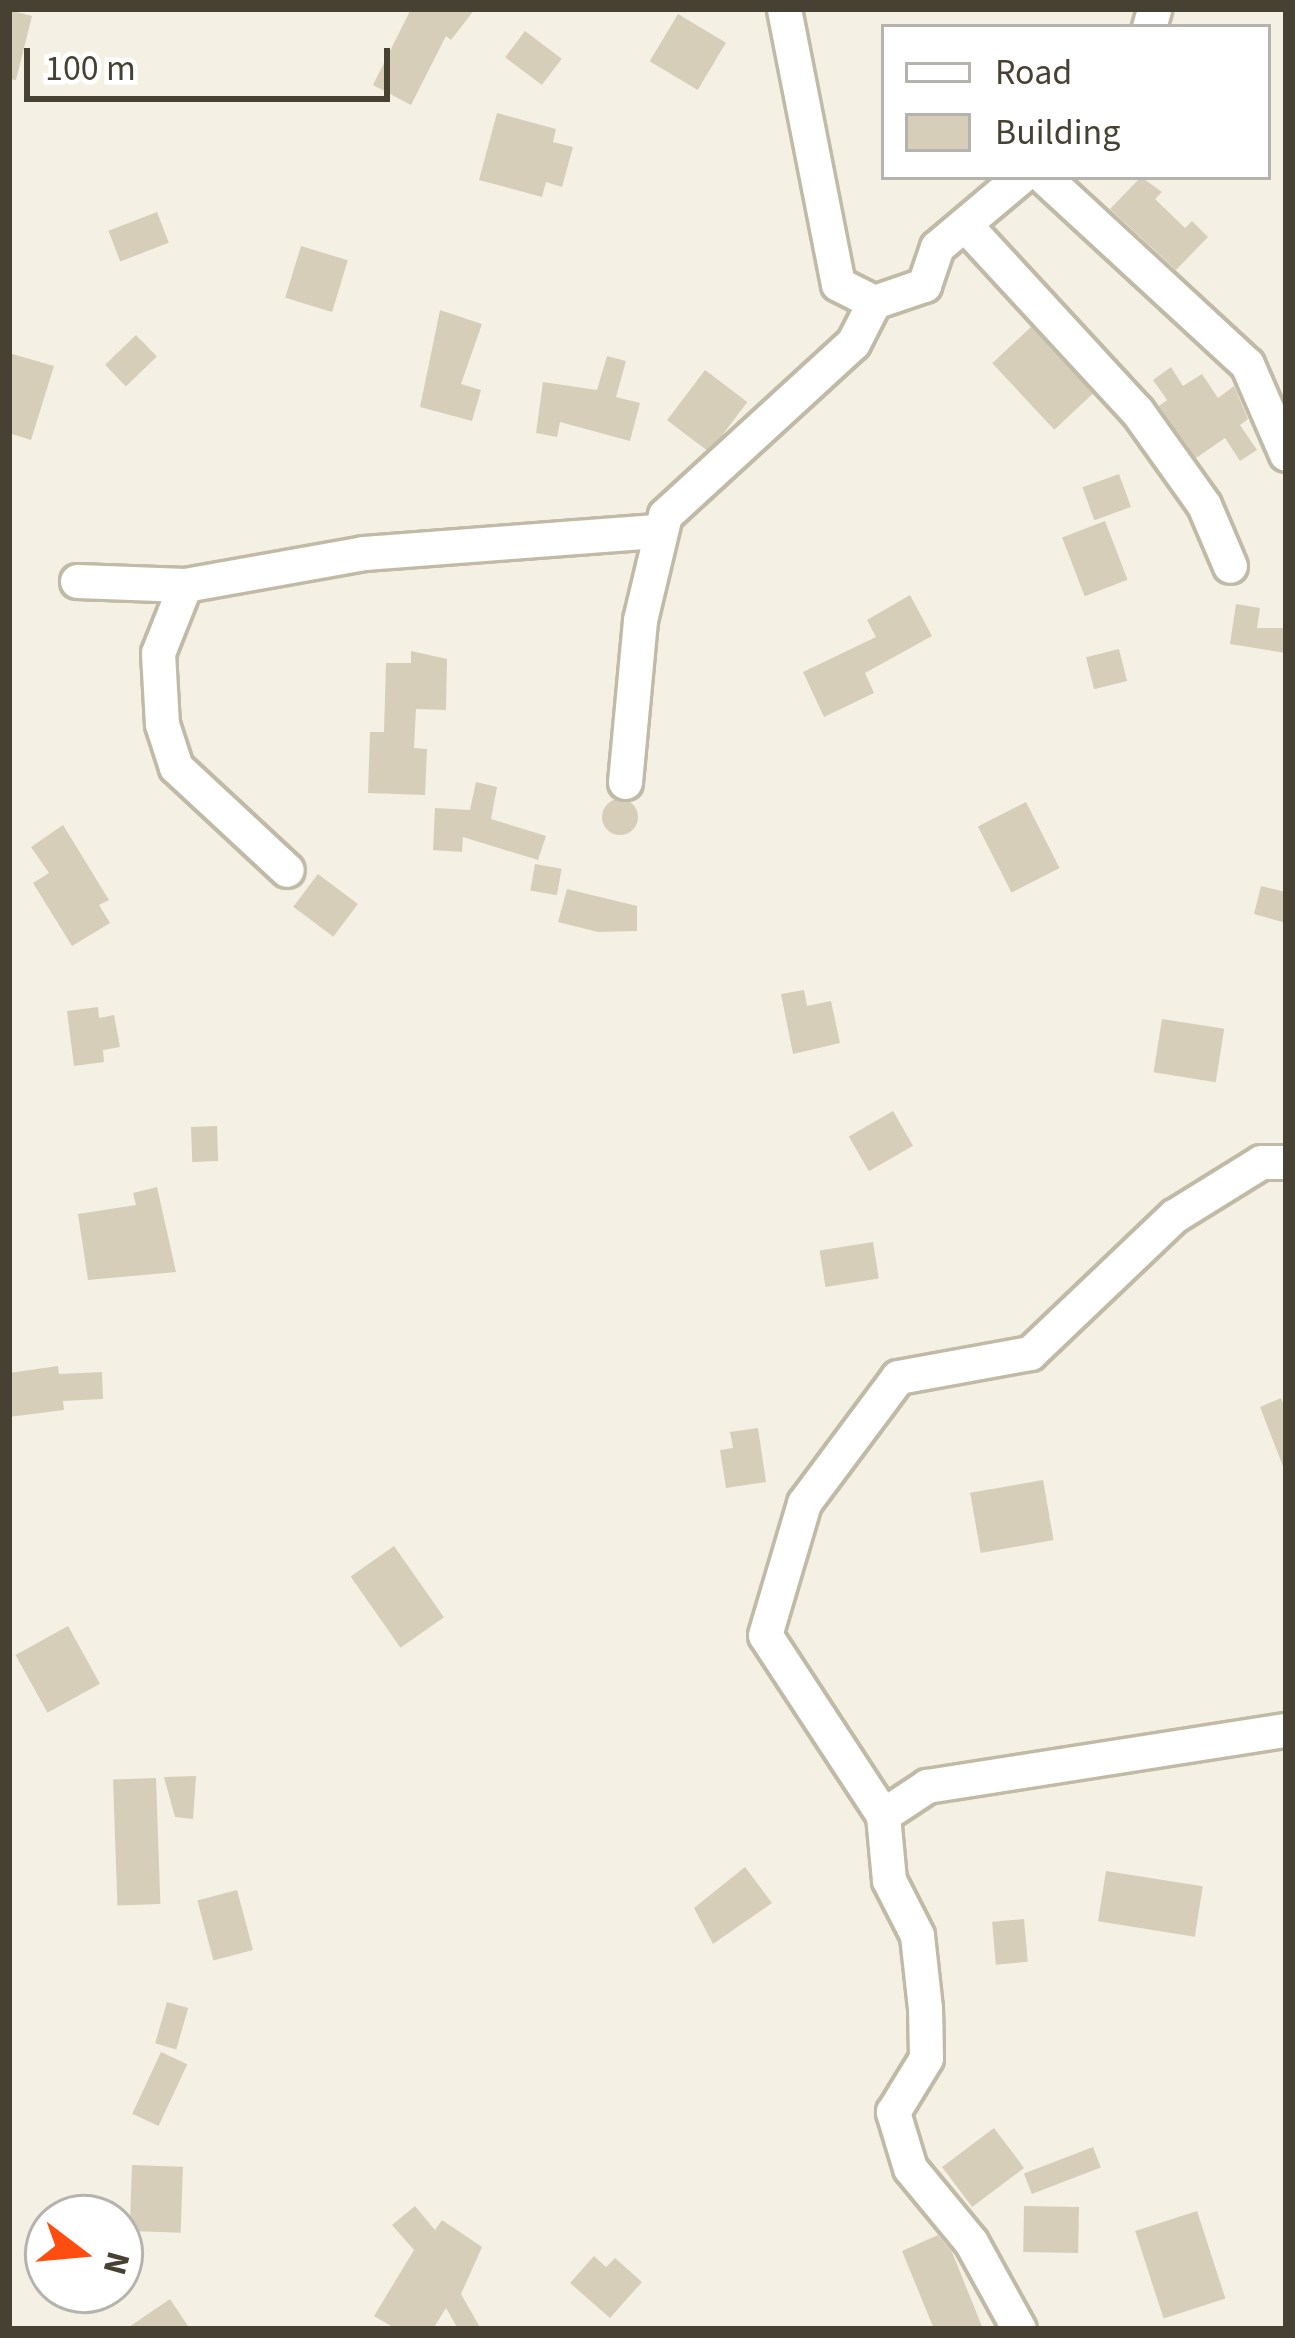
<!DOCTYPE html>
<html>
<head>
<meta charset="utf-8">
<style>
	body { margin:0 }
	#map { position:relative; width:1295px; height:2338px; overflow:hidden; background:#f4f1e4; font-family:"Source Sans 3",sans-serif }
	div>[style] { position:absolute }
	.building>* { inset:0; background:#d6ceb9; transform-origin:0 0 }
	.round { border-radius:50% }
	.roads { filter:drop-shadow(3px 0 #c0baa6) drop-shadow(-3px 0 #c0baa6) drop-shadow(0 3px #c0baa6) drop-shadow(0 -3px #c0baa6) }
	.minor>* { height:33px; margin:-16.5px; padding:0 16.5px; transform-origin:16.5px; border-radius:16.5px; background:#fff }
	span { translate:-50% -50%; white-space:nowrap; text-align:center; line-height:1.15; -webkit-text-stroke:10px #fff; paint-order:stroke }
	.frame { position:absolute; inset:0; border:12px solid #464133; pointer-events:none }
	.legend { position:absolute; left:881px; top:24px; width:390px; height:156px; box-sizing:border-box; background:#fff; border:3px solid #b5b3ad; margin:0; padding:15px 21px; list-style:none; font-size:36px; color:#464133 }
	.legend li { display:flex; align-items:center; gap:24px; height:60px }
	.legend b { width:60px; border:3px solid #b5b3ad }
	.north { position:absolute; left:24px; top:2194px; width:120px; height:120px; box-sizing:border-box; background:#fff; border:3px solid #b5b3ad; border-radius:50%; rotate:106deg; font-size:33px; font-weight:700; line-height:48px; text-align:center; color:#464133 }
	.north::after { content:''; display:block; margin:auto; width:42px; height:54px; background:#ff4d10; clip-path:polygon(50% 0,100% 100%,50% 72%,0 100%) }
	.scale { position:absolute; left:24px; top:48px; width:366px; height:54px; box-sizing:border-box; border:6px solid #464133; border-top:0; padding-left:15px; font-size:36px; line-height:42px; white-space:nowrap; color:#464133; -webkit-text-stroke:9px #fff; paint-order:stroke }
</style>
</head>
<body>
<div id="map">
	<div class="building">
		<div style="clip-path:polygon(411px 9px,475px 9px,451px 40px,446px 36px,411px 105px,373px 85px)"></div>
		<div style="clip-path:polygon(9px 10px,32px 16px,16px 80px,9px 79px)"></div>
		<div style="left:678px;top:14px;width:56px;height:55px;rotate:31deg"></div>
		<div style="left:525px;top:31px;width:46px;height:33px;rotate:37deg"></div>
		<div style="clip-path:polygon(497px 113px,556px 129px,553px 142px,573px 147px,562px 187px,546px 182px,542px 197px,479px 180px)"></div>
		<div style="clip-path:polygon(1141px 177px,1162px 192px,1155px 199px,1185px 228px,1192px 221px,1208px 237px,1176px 270px,1110px 209px)"></div>
		<div style="left:157px;top:212px;width:33px;height:52px;rotate:69deg"></div>
		<div style="left:301px;top:246px;width:49px;height:54px;rotate:17deg"></div>
		<div style="clip-path:polygon(440px 310px,482px 324px,461px 384px,481px 390px,472px 421px,420px 407px)"></div>
		<div style="left:1031px;top:327px;width:91px;height:53px;rotate:47deg"></div>
		<div style="left:136px;top:335px;width:30px;height:43px;rotate:46deg"></div>
		<div style="clip-path:polygon(9px 353px,54px 366px,31px 440px,9px 433px)"></div>
		<div style="clip-path:polygon(607px 356px,626px 361px,616px 397px,640px 403px,630px 441px,560px 422px,557px 437px,536px 433px,543px 382px,597px 390px)"></div>
		<div style="clip-path:polygon(1171px 367px,1183px 386px,1202px 374px,1218px 398px,1234px 386px,1248px 419px,1240px 425px,1257px 450px,1240px 461px,1225px 438px,1196px 458px,1159px 406px,1167px 400px,1153px 380px)"></div>
		<div style="left:705px;top:370px;width:53px;height:63px;rotate:37deg"></div>
		<div style="left:1119px;top:474px;width:35px;height:39px;rotate:70deg"></div>
		<div style="left:1105px;top:521px;width:63px;height:46px;rotate:69deg"></div>
		<div style="clip-path:polygon(910px 595px,932px 636px,865px 673px,874px 693px,824px 717px,803px 672px,876px 637px,867px 620px)"></div>
		<div style="clip-path:polygon(1236px 604px,1260px 608px,1257px 628px,1286px 628px,1286px 653px,1230px 644px)"></div>
		<div style="left:1119px;top:649px;width:33px;height:34px;rotate:76deg"></div>
		<div style="clip-path:polygon(411px 651px,447px 659px,446px 710px,416px 709px,414px 748px,427px 749px,425px 795px,368px 793px,370px 732px,384px 732px,386px 663px,411px 663px)"></div>
		<div style="clip-path:polygon(476px 782px,497px 787px,491px 819px,546px 836px,538px 860px,463px 837px,462px 852px,433px 850px,435px 808px,470px 810px)"></div>
		<div class="round" style="left:602px;top:799px;width:36px;height:36px"></div>
		<div style="left:1026px;top:802px;width:74px;height:54px;rotate:63deg"></div>
		<div style="clip-path:polygon(63px 825px,109px 900px,99px 905px,110px 923px,72px 946px,33px 883px,49px 873px,31px 847px)"></div>
		<div style="left:535px;top:864px;width:27px;height:27px;rotate:10deg"></div>
		<div style="left:318px;top:874px;width:50px;height:41px;rotate:37deg"></div>
		<div style="clip-path:polygon(1261px 886px,1286px 892px,1286px 923px,1254px 914px)"></div>
		<div style="clip-path:polygon(567px 889px,637px 906px,637px 931px,598px 932px,558px 922px)"></div>
		<div style="clip-path:polygon(804px 990px,807px 1006px,831px 1001px,840px 1043px,793px 1054px,781px 994px)"></div>
		<div style="clip-path:polygon(98px 1007px,99px 1018px,114px 1015px,120px 1047px,103px 1050px,104px 1062px,74px 1066px,67px 1011px)"></div>
		<div style="left:1162px;top:1019px;width:63px;height:54px;rotate:9deg"></div>
		<div style="left:893px;top:1111px;width:40px;height:51px;rotate:60deg"></div>
		<div style="left:217px;top:1126px;width:35px;height:26px;rotate:88deg"></div>
		<div style="clip-path:polygon(157px 1187px,176px 1272px,88px 1280px,78px 1214px,136px 1205px,133px 1193px)"></div>
		<div style="left:873px;top:1242px;width:37px;height:54px;rotate:81deg"></div>
		<div style="clip-path:polygon(58px 1366px,59px 1374px,102px 1372px,103px 1399px,63px 1401px,64px 1410px,9px 1417px,9px 1373px)"></div>
		<div style="clip-path:polygon(1281px 1398px,1286px 1411px,1284px 1469px,1260px 1407px)"></div>
		<div style="clip-path:polygon(758px 1428px,766px 1482px,726px 1488px,720px 1450px,733px 1448px,730px 1432px)"></div>
		<div style="left:1043px;top:1480px;width:61px;height:74px;rotate:80deg"></div>
		<div style="left:394px;top:1546px;width:87px;height:53px;rotate:55deg"></div>
		<div style="left:68px;top:1626px;width:66px;height:60px;rotate:61deg"></div>
		<div style="clip-path:polygon(196px 1776px,193px 1819px,175px 1817px,164px 1777px)"></div>
		<div style="left:156px;top:1778px;width:126px;height:43px;rotate:88deg"></div>
		<div style="clip-path:polygon(745px 1867px,772px 1903px,713px 1944px,694px 1908px)"></div>
		<div style="left:1106px;top:1871px;width:98px;height:51px;rotate:9deg"></div>
		<div style="left:237px;top:1890px;width:62px;height:41px;rotate:75deg"></div>
		<div style="left:1024px;top:1919px;width:43px;height:32px;rotate:85deg"></div>
		<div style="left:167px;top:2002px;width:22px;height:43px;rotate:16deg"></div>
		<div style="left:161px;top:2052px;width:29px;height:68px;rotate:25deg"></div>
		<div style="left:994px;top:2128px;width:50px;height:65px;rotate:53deg"></div>
		<div style="left:1093px;top:2147px;width:22px;height:74px;rotate:69deg"></div>
		<div style="left:132px;top:2165px;width:51px;height:66px;rotate:2deg"></div>
		<div style="clip-path:polygon(415px 2206px,435px 2230px,442px 2220px,482px 2247px,461px 2294px,481px 2329px,458px 2329px,446px 2308px,433px 2329px,396px 2329px,374px 2316px,414px 2250px,392px 2225px)"></div>
		<div style="left:1024px;top:2206px;width:55px;height:46px;rotate:1deg"></div>
		<div style="left:1197px;top:2211px;width:92px;height:65px;rotate:72deg"></div>
		<div style="clip-path:polygon(938px 2235px,952px 2252px,983px 2329px,934px 2329px,902px 2251px)"></div>
		<div style="clip-path:polygon(594px 2256px,606px 2267px,615px 2258px,642px 2282px,610px 2318px,570px 2283px)"></div>
		<div style="clip-path:polygon(170px 2299px,190px 2329px,126px 2329px)"></div>
	</div>
	<div class="roads">
		<div class="minor">
			<div style="left:784px;top:9px;width:280px;rotate:78.9deg"></div>
			<div style="left:838px;top:284px;width:40px;rotate:26.6deg"></div>
			<div style="left:1149px;top:27px;width:19px;rotate:-74deg"></div>
			<div style="left:1044px;top:177px;width:276px;rotate:42.7deg"></div>
			<div style="left:1247px;top:364px;width:98px;rotate:66.6deg"></div>
			<div style="left:967px;top:227px;width:251px;rotate:47.3deg"></div>
			<div style="left:1137px;top:411px;width:115px;rotate:54.5deg"></div>
			<div style="left:1204px;top:505px;width:66px;rotate:66.9deg"></div>
			<div style="left:77px;top:581px;width:108px;rotate:2.1deg"></div>
			<div style="left:185px;top:585px;width:182px;rotate:-10.1deg"></div>
			<div style="left:364px;top:553px;width:296px;rotate:-4.3deg"></div>
			<div style="left:185px;top:585px;width:73px;rotate:111.7deg"></div>
			<div style="left:158px;top:653px;width:71px;rotate:86.8deg"></div>
			<div style="left:162px;top:724px;width:45px;rotate:72deg"></div>
			<div style="left:176px;top:767px;width:151px;rotate:42.9deg"></div>
			<div style="left:625px;top:782px;width:163px;rotate:-84.7deg"></div>
			<div style="left:640px;top:620px;width:108px;rotate:-76.6deg"></div>
			<div style="left:665px;top:515px;width:255px;rotate:-42.5deg"></div>
			<div style="left:853px;top:343px;width:46px;rotate:-62.9deg"></div>
			<div style="left:874px;top:302px;width:53px;rotate:-18.8deg"></div>
			<div style="left:924px;top:285px;width:40px;rotate:-71.1deg"></div>
			<div style="left:937px;top:247px;width:109px;rotate:-40.1deg"></div>
			<div style="left:883px;top:1815px;width:215px;rotate:-123.2deg"></div>
			<div style="left:765px;top:1635px;width:138px;rotate:-73.5deg"></div>
			<div style="left:804px;top:1503px;width:157px;rotate:-53.3deg"></div>
			<div style="left:898px;top:1377px;width:134px;rotate:-10.3deg"></div>
			<div style="left:1030px;top:1353px;width:199px;rotate:-43.6deg"></div>
			<div style="left:1174px;top:1216px;width:102px;rotate:-31.8deg"></div>
			<div style="left:1261px;top:1162px;width:25px"></div>
			<div style="left:1019px;top:2329px;width:99px;rotate:-118.9deg"></div>
			<div style="left:971px;top:2242px;width:96px;rotate:-129.5deg"></div>
			<div style="left:910px;top:2168px;width:59px;rotate:-106.9deg"></div>
			<div style="left:893px;top:2112px;width:63px;rotate:-58.6deg"></div>
			<div style="left:926px;top:2058px;width:50px;rotate:-91.1deg"></div>
			<div style="left:925px;top:2008px;width:73px;rotate:-96.3deg"></div>
			<div style="left:917px;top:1935px;width:62px;rotate:-117deg"></div>
			<div style="left:889px;top:1880px;width:65px;rotate:-95.3deg"></div>
			<div style="left:883px;top:1815px;width:53px;rotate:-33.4deg"></div>
			<div style="left:927px;top:1786px;width:363px;rotate:-8.9deg"></div>
		</div>
	</div>
	<div class="frame"></div>
	<ul class="legend">
	<li><b style="height:15px;background:#fff"></b>Road</li>
	<li><b style="height:33px;background:#d6ceb9"></b>Building</li>
	</ul>
	<div class="north">N</div>
	<div class="scale">100 m</div>
</div>
</body>
</html>
